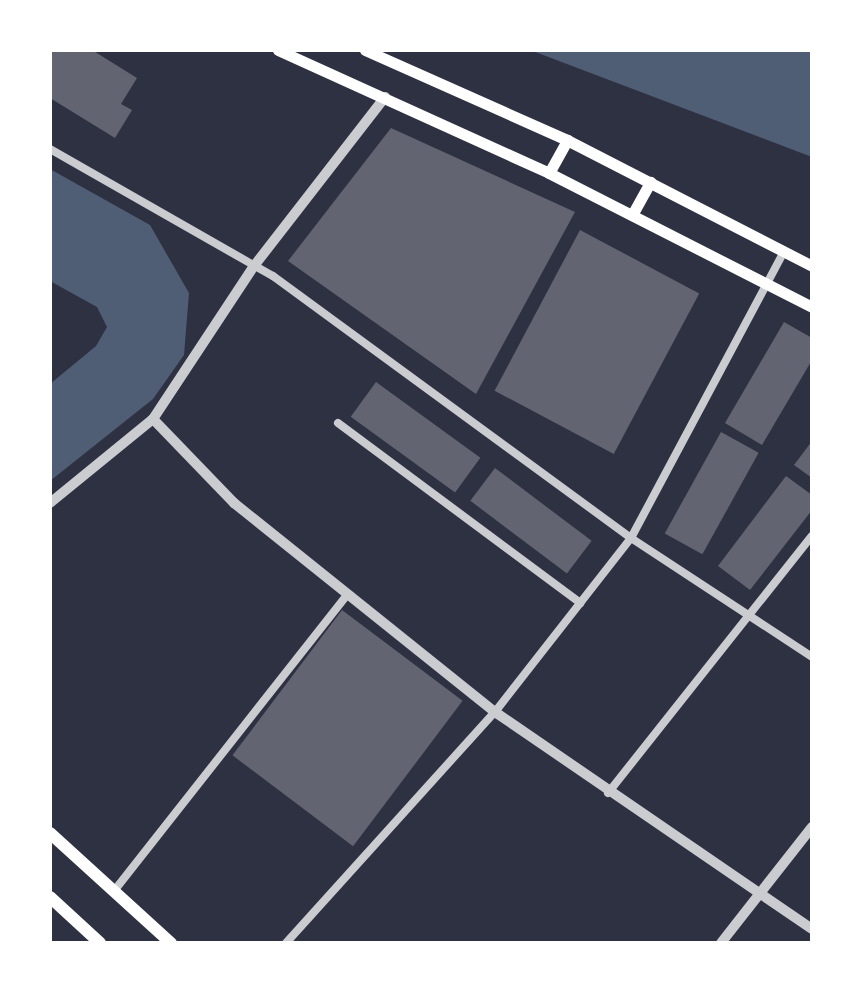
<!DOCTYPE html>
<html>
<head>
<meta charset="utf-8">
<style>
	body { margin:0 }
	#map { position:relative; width:862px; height:993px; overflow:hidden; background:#2d3142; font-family:"Noto Sans",sans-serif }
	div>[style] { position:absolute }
	.water>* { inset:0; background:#4f5d75 }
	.building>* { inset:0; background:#626471; transform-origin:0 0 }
	.minor>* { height:8px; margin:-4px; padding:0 4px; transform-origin:4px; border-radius:4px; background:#caccd0 }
	.tertiary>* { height:10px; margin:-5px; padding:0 5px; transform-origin:5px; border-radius:5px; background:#caccd0 }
	.secondary>* { height:11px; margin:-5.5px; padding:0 5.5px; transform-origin:5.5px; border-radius:5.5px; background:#fff }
	.primary>* { height:12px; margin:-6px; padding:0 6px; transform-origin:6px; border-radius:6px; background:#fff }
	span { translate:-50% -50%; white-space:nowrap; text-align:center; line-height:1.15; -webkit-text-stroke:7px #fff; paint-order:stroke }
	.frame { position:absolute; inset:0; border:52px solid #fff; pointer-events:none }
</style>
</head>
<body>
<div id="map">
	<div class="water">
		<div style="clip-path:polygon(530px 50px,812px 50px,812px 157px)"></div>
		<div style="clip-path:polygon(50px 169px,150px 225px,189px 293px,184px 355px,153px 399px,50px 481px,50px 384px,96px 346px,107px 327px,97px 307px,50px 281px)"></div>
	</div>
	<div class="building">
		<div style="clip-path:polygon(50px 50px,92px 50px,137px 78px,121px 104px,132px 110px,115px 138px,50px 98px)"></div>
		<div style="clip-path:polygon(391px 128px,575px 212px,476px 394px,288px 261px)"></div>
		<div style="left:580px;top:230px;width:135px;height:182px;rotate:28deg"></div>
		<div style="clip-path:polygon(784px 322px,812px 338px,812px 360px,762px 445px,725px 423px)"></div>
		<div style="left:376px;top:382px;width:129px;height:43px;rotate:36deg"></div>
		<div style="left:721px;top:432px;width:43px;height:116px;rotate:29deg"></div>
		<div style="clip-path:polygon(812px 441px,812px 478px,794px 465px)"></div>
		<div style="left:495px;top:468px;width:121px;height:41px;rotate:37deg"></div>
		<div style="clip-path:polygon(786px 476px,812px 495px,812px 510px,750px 590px,718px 566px)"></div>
		<div style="left:342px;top:610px;width:151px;height:182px;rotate:37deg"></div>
	</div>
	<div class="minor">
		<div style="left:50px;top:149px;width:257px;rotate:29.7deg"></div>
		<div style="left:273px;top:276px;width:444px;rotate:36.2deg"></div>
		<div style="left:631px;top:538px;width:217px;rotate:33.3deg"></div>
		<div style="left:338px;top:423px;width:302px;rotate:36.6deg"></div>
		<div style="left:608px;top:793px;width:328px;rotate:-51.6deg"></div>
		<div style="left:114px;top:891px;width:378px;rotate:-51.8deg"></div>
		<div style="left:286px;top:943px;width:312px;rotate:-47.9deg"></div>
		<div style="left:495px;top:712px;width:221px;rotate:-52deg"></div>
		<div style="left:631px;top:538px;width:324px;rotate:-61.9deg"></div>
	</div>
	<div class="tertiary">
		<div style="left:153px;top:419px;width:117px;rotate:46deg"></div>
		<div style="left:234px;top:503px;width:334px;rotate:38.7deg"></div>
		<div style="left:495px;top:712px;width:384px;rotate:34.4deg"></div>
		<div style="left:50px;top:503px;width:133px;rotate:-39.2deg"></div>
		<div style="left:153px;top:419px;width:183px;rotate:-56.6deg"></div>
		<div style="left:254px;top:266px;width:214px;rotate:-52.2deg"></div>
		<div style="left:721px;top:943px;width:147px;rotate:-51.9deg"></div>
	</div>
	<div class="secondary">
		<div style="left:278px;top:50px;width:298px;rotate:24.4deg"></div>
		<div style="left:549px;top:173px;width:295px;rotate:27deg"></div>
		<div style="left:365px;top:50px;width:221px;rotate:24deg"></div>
		<div style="left:567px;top:140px;width:276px;rotate:27.2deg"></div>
		<div style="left:549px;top:173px;width:38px;rotate:-61deg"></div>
		<div style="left:632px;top:215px;width:38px;rotate:-61deg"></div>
	</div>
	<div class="primary">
		<div style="left:50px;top:833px;width:164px;rotate:42.3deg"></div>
		<div style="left:50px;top:897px;width:68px;rotate:42.6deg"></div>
	</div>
	<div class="frame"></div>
</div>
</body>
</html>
